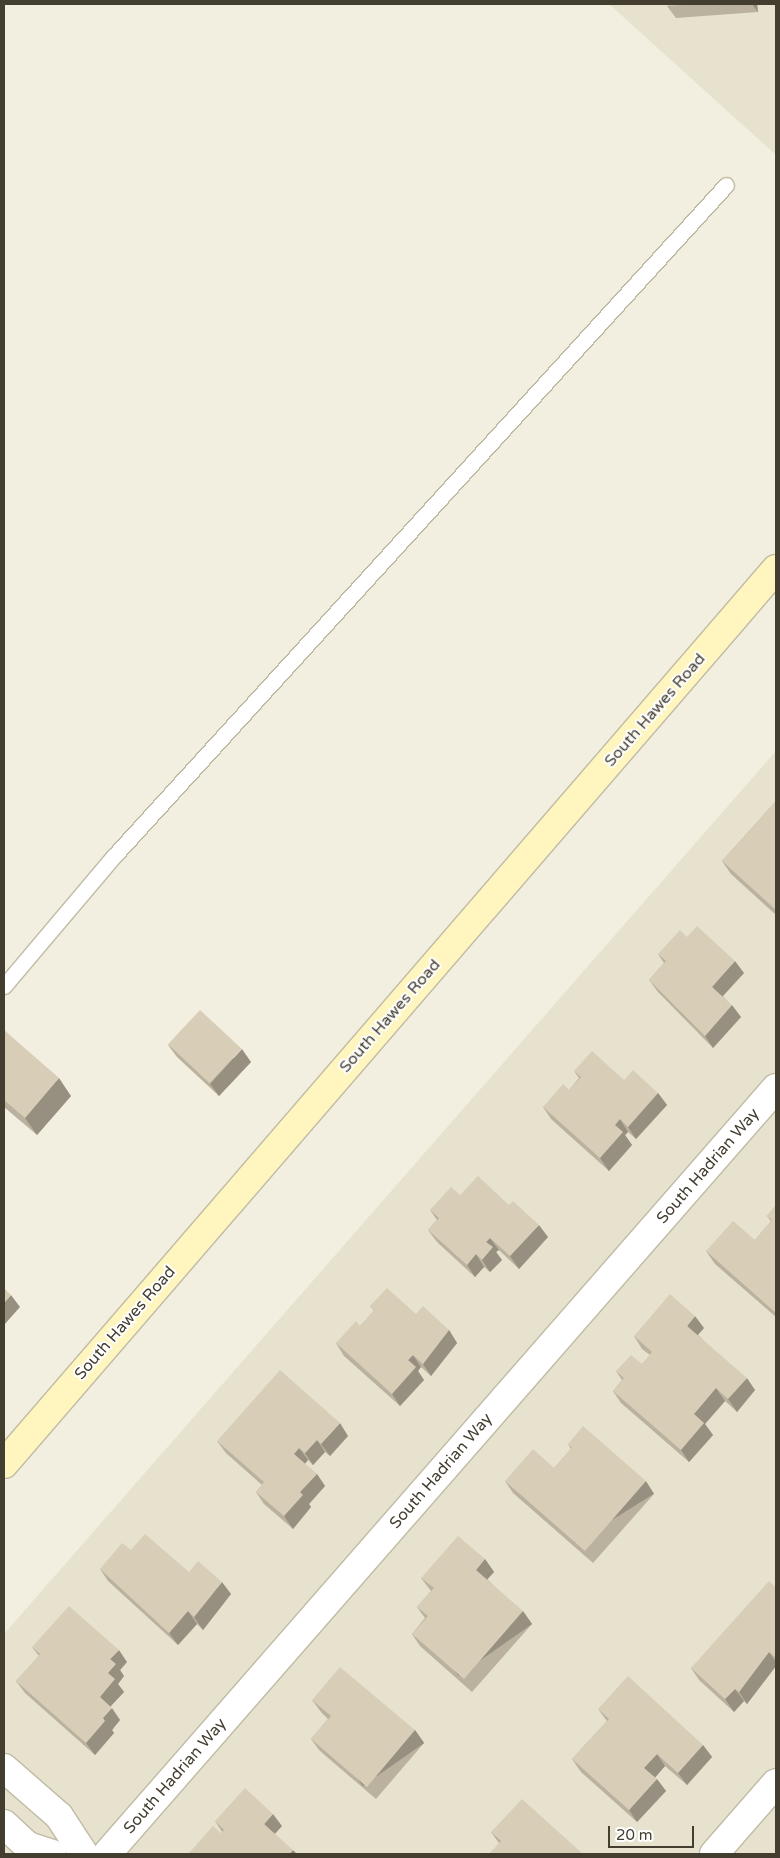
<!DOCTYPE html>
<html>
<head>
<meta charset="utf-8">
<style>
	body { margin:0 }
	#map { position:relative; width:780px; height:1858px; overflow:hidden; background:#f3efe0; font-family:"Varela Round",sans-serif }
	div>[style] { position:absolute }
	.residential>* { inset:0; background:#e7e2ce }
	.roads { filter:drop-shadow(1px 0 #c1bba5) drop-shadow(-1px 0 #c1bba5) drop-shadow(0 1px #c1bba5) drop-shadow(0 -1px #c1bba5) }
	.lane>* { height:15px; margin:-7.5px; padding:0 7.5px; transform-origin:7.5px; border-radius:7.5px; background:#fff }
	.street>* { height:28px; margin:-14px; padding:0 14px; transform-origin:14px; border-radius:14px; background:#fff }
	.secondary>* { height:28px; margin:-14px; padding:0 14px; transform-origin:14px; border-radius:14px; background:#fff5be }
	.wall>* { inset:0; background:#bab19e }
	.shaded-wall>* { inset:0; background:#979081; transform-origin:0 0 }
	.building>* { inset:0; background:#d8ceb8; transform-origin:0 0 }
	span { translate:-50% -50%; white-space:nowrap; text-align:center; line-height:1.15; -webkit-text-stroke:4px #fff; paint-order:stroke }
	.street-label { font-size:16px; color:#443e31 }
	.frame { position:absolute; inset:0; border:5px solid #443e31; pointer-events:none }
	.scale { position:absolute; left:608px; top:1826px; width:86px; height:22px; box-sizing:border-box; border:2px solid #443e31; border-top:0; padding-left:6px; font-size:15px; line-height:18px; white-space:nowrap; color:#443e31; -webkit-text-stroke:4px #fff; paint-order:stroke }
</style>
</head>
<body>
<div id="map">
	<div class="residential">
		<div style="clip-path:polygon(609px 4px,776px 4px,776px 155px)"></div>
		<div style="clip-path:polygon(776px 751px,776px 1854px,4px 1854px,4px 1634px)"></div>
	</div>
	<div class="roads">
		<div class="lane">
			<div style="left:4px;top:986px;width:170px;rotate:-49.8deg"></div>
			<div style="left:114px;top:856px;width:908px;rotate:-47.63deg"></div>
		</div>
		<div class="street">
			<div style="left:4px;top:1768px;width:73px;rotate:41.1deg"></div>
			<div style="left:59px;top:1816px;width:45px;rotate:56.7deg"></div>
			<div style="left:4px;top:1824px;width:33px;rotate:43deg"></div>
			<div style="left:28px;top:1846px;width:25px;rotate:18deg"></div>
			<div style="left:107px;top:1854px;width:1017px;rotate:-48.87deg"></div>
			<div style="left:714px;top:1854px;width:94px;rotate:-48.9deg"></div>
		</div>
		<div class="secondary">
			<div style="left:4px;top:1464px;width:1182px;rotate:-49.22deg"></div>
		</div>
	</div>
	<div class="wall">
		<div style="clip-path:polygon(667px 4px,757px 4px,758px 12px,676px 18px,667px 6px)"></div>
		<div style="clip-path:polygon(776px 801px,776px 915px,731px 874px,722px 861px)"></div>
		<div style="clip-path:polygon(687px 937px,744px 973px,723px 996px,741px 1017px,713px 1048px,658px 992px,649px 980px,664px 963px,658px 954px)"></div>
		<div style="clip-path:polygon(4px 1030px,71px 1096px,37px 1135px,4px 1107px)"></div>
		<div style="clip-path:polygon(168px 1045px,251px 1062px,219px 1096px,177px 1057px)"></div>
		<div style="clip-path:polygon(574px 1071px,624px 1080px,658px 1093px,667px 1105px,636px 1139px,628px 1132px,625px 1135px,632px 1145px,609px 1171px,551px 1119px,543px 1107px,569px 1090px,579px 1078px)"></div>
		<div style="clip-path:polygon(460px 1195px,509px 1205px,548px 1237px,519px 1269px,499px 1250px,496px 1252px,502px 1260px,490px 1272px,484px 1267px,475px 1277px,437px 1242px,428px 1230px,437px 1220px,430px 1210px)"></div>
		<div style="clip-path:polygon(776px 1205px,776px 1317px,715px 1264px,706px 1251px,755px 1240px,771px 1221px,767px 1216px)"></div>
		<div style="clip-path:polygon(370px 1306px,416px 1314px,449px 1330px,457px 1343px,431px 1376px,421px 1367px,418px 1371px,424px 1380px,400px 1406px,344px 1356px,336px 1343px,360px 1326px,374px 1311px)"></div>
		<div style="clip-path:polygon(704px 1328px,698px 1335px,755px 1390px,737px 1412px,725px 1401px,705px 1424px,713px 1435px,689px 1462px,621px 1403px,613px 1391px,622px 1380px,616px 1371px,642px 1364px,650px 1355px,642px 1349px,634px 1336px)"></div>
		<div style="clip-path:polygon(348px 1436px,330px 1456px,325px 1452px,313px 1465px,308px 1460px,305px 1464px,317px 1474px,325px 1486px,309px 1504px,311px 1507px,293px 1529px,264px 1504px,256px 1492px,262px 1485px,226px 1453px,217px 1441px)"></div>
		<div style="clip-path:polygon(568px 1444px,654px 1494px,593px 1563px,513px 1493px,505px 1481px,554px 1468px,571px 1449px)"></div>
		<div style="clip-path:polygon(131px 1550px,189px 1572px,231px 1594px,203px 1630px,197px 1624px,178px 1645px,108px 1581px,100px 1569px)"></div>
		<div style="clip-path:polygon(485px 1559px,494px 1572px,487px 1579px,532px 1624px,472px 1692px,420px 1646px,412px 1634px,425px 1618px,417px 1607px,431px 1591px,421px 1578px)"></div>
		<div style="clip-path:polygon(776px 1588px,776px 1666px,747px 1704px,744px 1701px,734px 1712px,699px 1680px,691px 1668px)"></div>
		<div style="clip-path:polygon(32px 1647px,127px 1662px,120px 1670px,124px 1676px,118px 1684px,124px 1692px,110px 1707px,120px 1720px,112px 1730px,114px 1733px,95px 1755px,25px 1693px,16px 1681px,39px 1656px)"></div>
		<div style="clip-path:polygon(312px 1700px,415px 1730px,424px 1743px,376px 1799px,320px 1751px,311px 1739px,328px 1719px,321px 1712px)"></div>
		<div style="clip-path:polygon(598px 1709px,703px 1745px,712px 1757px,687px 1785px,665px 1766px,655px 1777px,666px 1791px,637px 1822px,581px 1772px,572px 1759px,607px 1721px)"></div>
		<div style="clip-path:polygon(215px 1821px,282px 1826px,275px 1833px,222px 1832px)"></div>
		<div style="clip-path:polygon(491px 1832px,583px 1854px,499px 1843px)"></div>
	</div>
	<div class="shaded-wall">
		<div style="clip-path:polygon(752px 4px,757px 4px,758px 12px)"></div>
		<div style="clip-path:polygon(735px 961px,744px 973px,720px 999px,712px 987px)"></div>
		<div style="clip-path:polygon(732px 1005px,741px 1017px,713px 1048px,705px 1036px)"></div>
		<div style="clip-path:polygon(242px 1049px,251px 1062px,219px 1096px,210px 1084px)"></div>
		<div style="clip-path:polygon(59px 1078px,71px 1096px,37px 1135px,25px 1118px)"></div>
		<div style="clip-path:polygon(658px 1093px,667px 1105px,636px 1139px,628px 1127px)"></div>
		<div style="clip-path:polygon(620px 1119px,628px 1132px,625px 1135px,632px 1145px,609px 1171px,600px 1158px,615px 1125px)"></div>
		<div style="clip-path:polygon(539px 1225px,548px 1237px,519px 1269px,510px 1256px)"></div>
		<div style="clip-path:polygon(490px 1238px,499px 1250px,496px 1252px,502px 1260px,490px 1272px,482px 1260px,486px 1242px)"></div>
		<div style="clip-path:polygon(476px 1254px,484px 1267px,475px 1277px,467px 1265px)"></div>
		<div style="clip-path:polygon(11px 1295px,20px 1307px,4px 1325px,4px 1303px)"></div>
		<div style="clip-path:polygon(695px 1316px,704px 1328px,695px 1338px,687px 1326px)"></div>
		<div style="clip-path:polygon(449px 1330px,457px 1343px,431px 1376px,423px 1364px)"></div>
		<div style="clip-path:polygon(413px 1355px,421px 1367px,418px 1371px,424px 1380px,400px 1406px,392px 1394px,408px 1360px)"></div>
		<div style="clip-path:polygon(747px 1378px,755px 1390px,737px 1412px,728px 1399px)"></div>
		<div style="clip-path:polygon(716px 1388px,725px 1401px,705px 1424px,713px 1435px,689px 1462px,681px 1450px,694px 1414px)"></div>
		<div style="clip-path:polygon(340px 1423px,348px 1436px,330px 1456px,321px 1444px)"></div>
		<div style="clip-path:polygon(317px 1440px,325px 1452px,313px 1465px,305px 1453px)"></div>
		<div style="clip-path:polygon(299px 1448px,308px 1460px,303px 1466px,294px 1454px)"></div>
		<div style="clip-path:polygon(317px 1474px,325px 1486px,309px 1504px,311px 1507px,293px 1529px,284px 1516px,300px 1492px)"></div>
		<div style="left:646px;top:1481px;width:15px;height:93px;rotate:58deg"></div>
		<div style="clip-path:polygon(485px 1559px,494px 1572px,485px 1582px,476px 1570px)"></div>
		<div style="clip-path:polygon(222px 1582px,231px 1594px,203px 1630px,194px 1617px)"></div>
		<div style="clip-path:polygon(188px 1611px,197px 1624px,178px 1645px,169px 1633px)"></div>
		<div style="left:523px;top:1611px;width:16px;height:90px;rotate:55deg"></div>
		<div style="clip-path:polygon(119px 1650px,127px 1662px,120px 1670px,124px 1676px,118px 1684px,124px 1692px,108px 1709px,100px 1697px,108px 1673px,110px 1659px)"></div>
		<div style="clip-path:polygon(769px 1652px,776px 1662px,776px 1666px,747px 1704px,739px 1692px)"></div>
		<div style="clip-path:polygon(735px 1689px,744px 1701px,734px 1712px,725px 1699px)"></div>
		<div style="clip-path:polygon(112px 1708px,120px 1720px,112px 1730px,114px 1733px,95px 1755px,86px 1743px,103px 1718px)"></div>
		<div style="left:415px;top:1730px;width:16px;height:75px;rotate:55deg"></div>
		<div style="clip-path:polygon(703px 1745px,712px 1757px,687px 1785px,678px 1773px)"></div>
		<div style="clip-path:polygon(657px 1754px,665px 1766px,653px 1780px,644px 1768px)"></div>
		<div style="clip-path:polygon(657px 1779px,666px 1791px,637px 1822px,629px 1810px)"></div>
		<div style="clip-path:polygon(273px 1814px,282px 1826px,273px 1836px,264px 1824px)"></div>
		<div style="clip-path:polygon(293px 1850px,297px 1854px,289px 1854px)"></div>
	</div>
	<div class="building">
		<div style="clip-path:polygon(667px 4px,695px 4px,667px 6px)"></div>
		<div style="clip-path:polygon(776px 801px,776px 910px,722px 861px)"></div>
		<div style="clip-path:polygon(697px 926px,735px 961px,712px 987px,732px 1005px,705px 1036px,649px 980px,666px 961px,658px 954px,680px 930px,687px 937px)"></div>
		<div style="left:200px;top:1010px;width:57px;height:47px;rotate:43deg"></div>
		<div style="clip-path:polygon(4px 1030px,59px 1078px,25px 1118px,4px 1100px)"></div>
		<div style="clip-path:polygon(592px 1051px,624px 1080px,633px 1070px,658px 1093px,628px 1127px,620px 1119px,615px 1125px,623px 1132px,600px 1158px,543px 1107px,563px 1084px,569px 1090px,581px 1077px,574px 1071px)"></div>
		<div style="clip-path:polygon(478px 1176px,509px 1205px,513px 1201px,539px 1225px,510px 1256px,490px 1238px,486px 1242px,493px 1247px,482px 1260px,476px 1254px,467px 1265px,428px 1230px,439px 1218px,430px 1210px,451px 1187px,460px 1195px)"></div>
		<div style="clip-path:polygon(776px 1205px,776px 1313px,706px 1251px,733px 1221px,755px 1240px,772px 1220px,767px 1216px)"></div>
		<div style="clip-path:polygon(4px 1288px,11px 1295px,4px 1303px)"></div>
		<div style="clip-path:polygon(387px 1288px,416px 1314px,423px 1306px,449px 1330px,423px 1364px,413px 1355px,408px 1360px,416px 1367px,392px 1394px,336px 1343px,356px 1321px,360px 1326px,374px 1310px,370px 1306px)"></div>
		<div style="clip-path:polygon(670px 1294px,695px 1316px,687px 1326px,747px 1378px,728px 1399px,716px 1388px,694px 1414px,704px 1423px,681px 1450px,613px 1391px,624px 1378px,616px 1371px,631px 1355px,642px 1364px,652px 1352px,634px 1336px)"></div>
		<div style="clip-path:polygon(280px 1370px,340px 1423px,321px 1444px,317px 1440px,305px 1453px,299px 1448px,294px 1454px,317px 1474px,300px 1492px,303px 1495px,284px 1516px,256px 1492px,264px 1482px,217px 1441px)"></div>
		<div style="clip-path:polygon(583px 1426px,646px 1481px,585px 1551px,505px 1481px,533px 1449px,554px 1468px,572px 1448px,568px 1444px)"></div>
		<div style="clip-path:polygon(145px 1534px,189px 1572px,198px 1561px,222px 1582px,194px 1617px,188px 1611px,169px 1633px,100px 1569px,122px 1543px,131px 1550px)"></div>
		<div style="clip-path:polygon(458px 1536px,485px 1559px,476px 1570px,523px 1611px,464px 1679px,412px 1634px,428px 1616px,417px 1607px,434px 1588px,421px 1578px)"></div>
		<div style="clip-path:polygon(769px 1581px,776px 1588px,776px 1658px,769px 1652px,739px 1692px,735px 1689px,725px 1699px,691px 1668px)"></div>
		<div style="clip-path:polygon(69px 1606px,119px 1650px,110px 1659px,116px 1664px,108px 1673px,115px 1679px,100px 1697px,112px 1708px,103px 1718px,105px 1721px,86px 1743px,16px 1681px,40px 1654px,32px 1647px)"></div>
		<div style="clip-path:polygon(340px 1667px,415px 1730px,367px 1787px,311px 1739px,331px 1716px,312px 1700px)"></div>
		<div style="clip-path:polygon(628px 1676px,703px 1745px,678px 1773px,657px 1754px,644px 1768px,657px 1779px,629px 1810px,572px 1759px,609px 1719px,598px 1709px)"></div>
		<div style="clip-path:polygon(245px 1788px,273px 1814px,264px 1824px,293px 1850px,289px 1854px,188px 1854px,213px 1826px,221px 1833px,224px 1830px,215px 1821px)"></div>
		<div style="clip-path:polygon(522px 1799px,583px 1854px,489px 1854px,501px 1841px,491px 1832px)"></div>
	</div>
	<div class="street-label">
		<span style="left:655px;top:710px;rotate:-49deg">South Hawes Road</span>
		<span style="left:390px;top:1016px;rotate:-49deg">South Hawes Road</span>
		<span style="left:708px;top:1166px;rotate:-49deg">South Hadrian Way</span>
		<span style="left:125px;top:1323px;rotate:-49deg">South Hawes Road</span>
		<span style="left:441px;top:1471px;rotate:-49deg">South Hadrian Way</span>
		<span style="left:175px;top:1776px;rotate:-49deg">South Hadrian Way</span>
	</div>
	<div class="frame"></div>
	<div class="scale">20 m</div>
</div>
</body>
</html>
